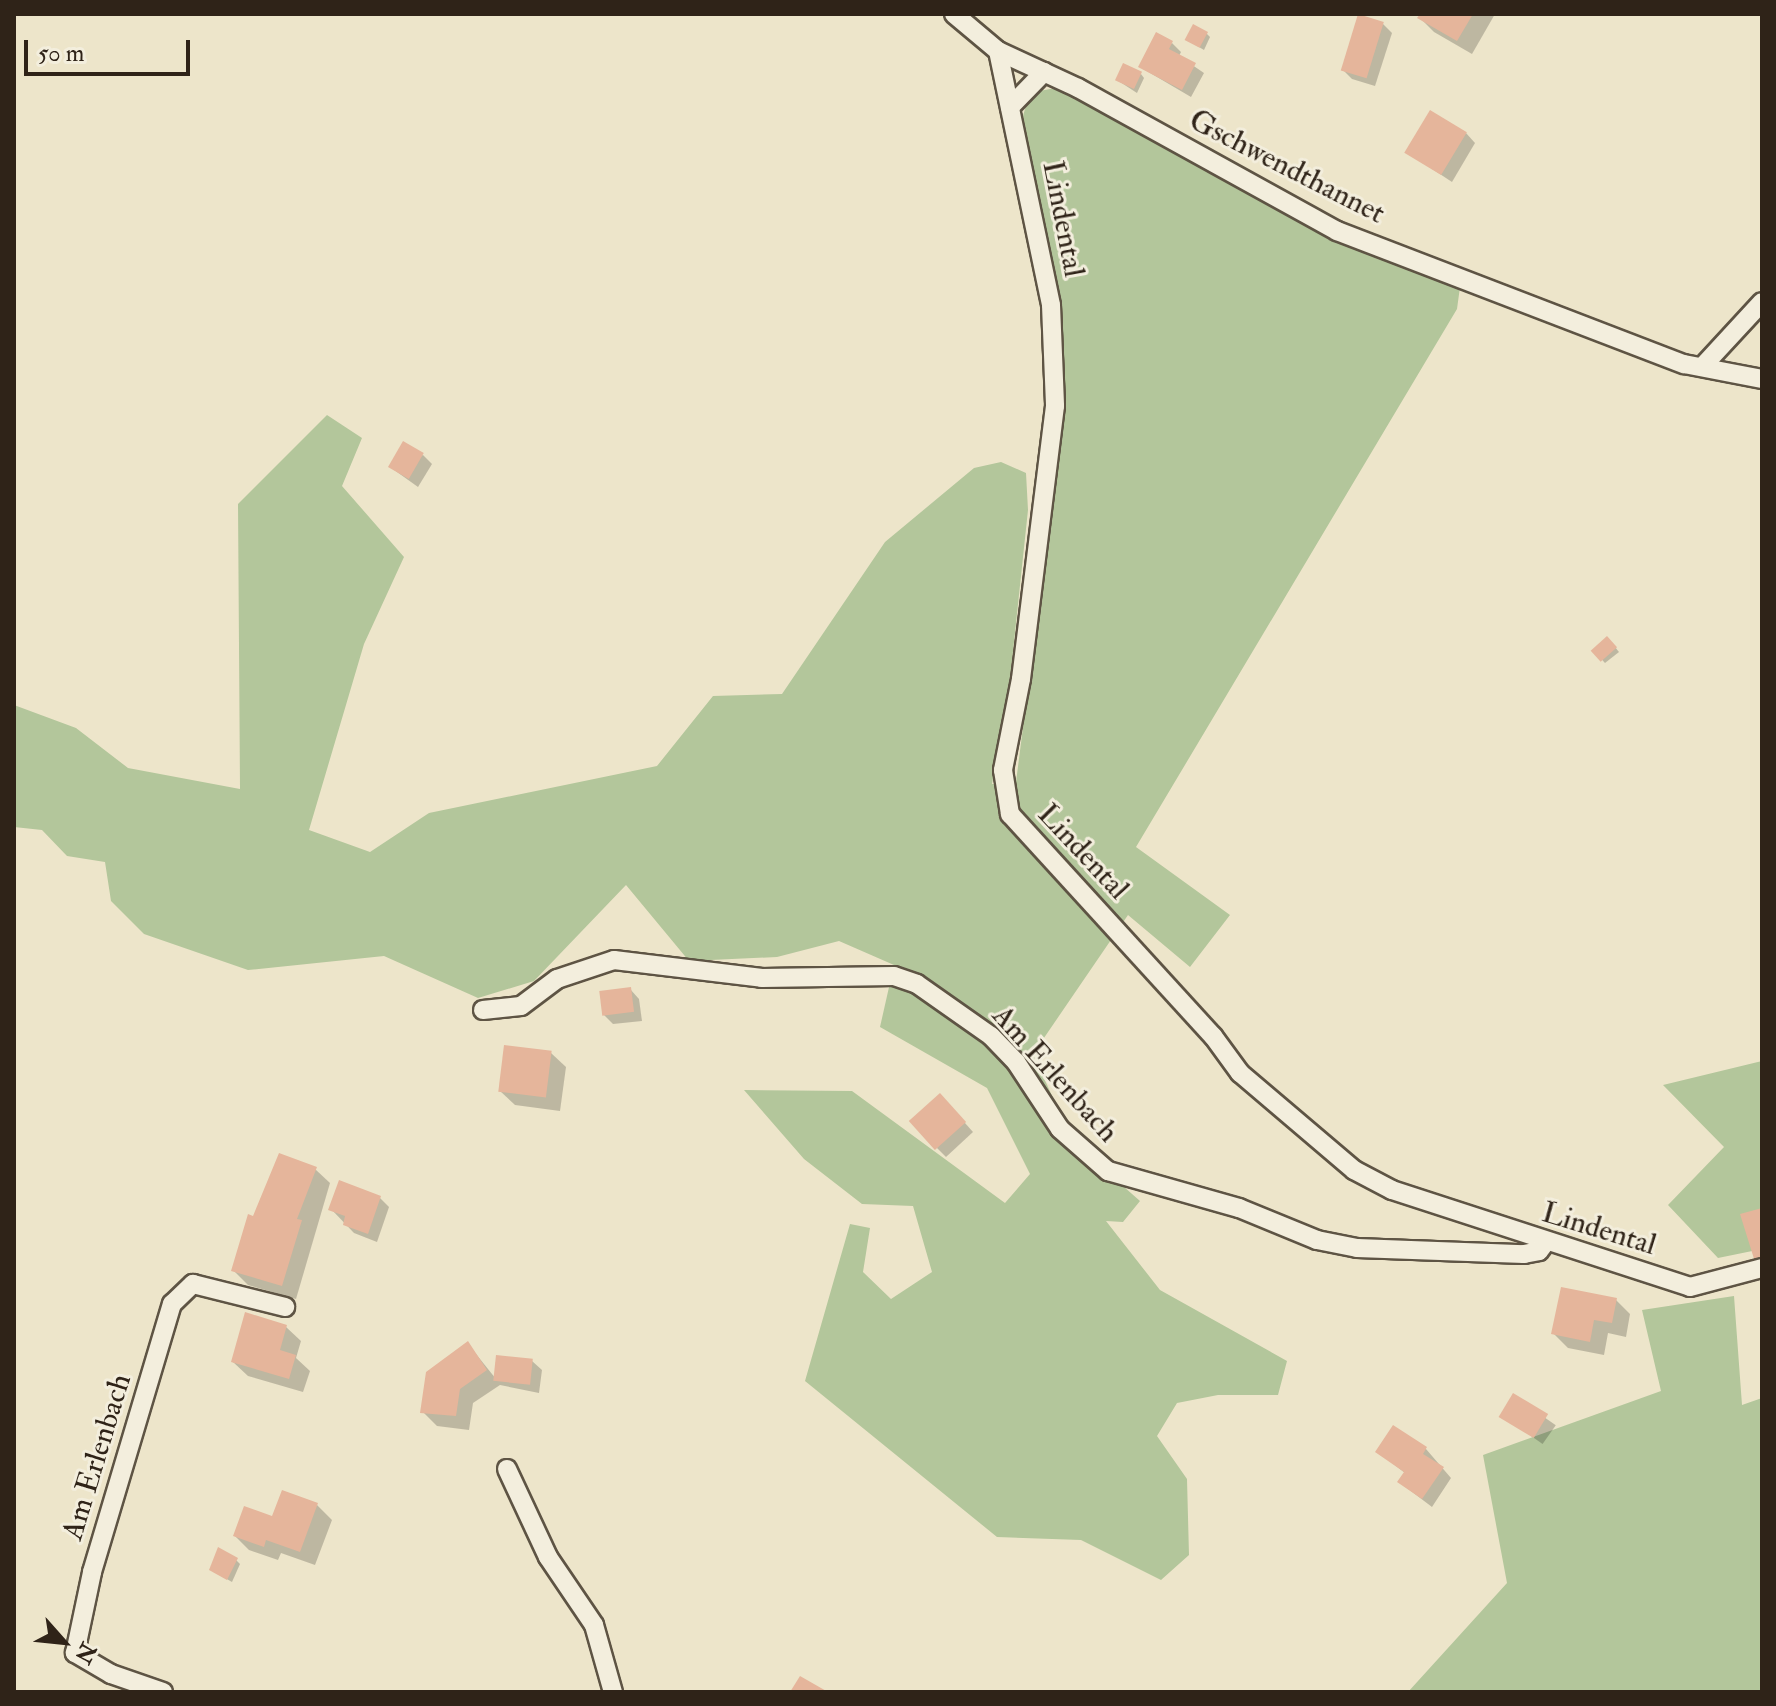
<!DOCTYPE html>
<html>
<head>
<meta charset="utf-8">
<style>
	body { margin:0 }
	#map { position:relative; width:1776px; height:1706px; overflow:hidden; background:#ede5ca; font-family:"IM FELL Double Pica",serif }
	div>[style] { position:absolute }
	.green>* { inset:0; background:#b3c69b }
	.shadow>* { inset:0; background:#0003; transform-origin:0 0 }
	.building>* { inset:0; background:#e5b59b; transform-origin:0 0 }
	.roads { filter:drop-shadow(2px 0 #5e5444) drop-shadow(-2px 0 #5e5444) drop-shadow(0 2px #5e5444) drop-shadow(0 -2px #5e5444) }
	.minor>* { height:18px; margin:-9px; padding:0 9px; transform-origin:9px; border-radius:9px; background:#f3eedd }
	span { translate:-50% -50%; white-space:nowrap; text-align:center; line-height:1.15; -webkit-text-stroke:6px #f3eedd; paint-order:stroke }
	.street-label { font-size:30px; color:#2f2318 }
	.frame { position:absolute; inset:0; border:16px solid #2f2318; pointer-events:none }
	.north { position:absolute; left:24px; top:1602px; width:80px; height:80px; -webkit-text-stroke:6px #f3eedd; paint-order:stroke; rotate:117deg; font-size:22px; font-weight:700; line-height:32px; text-align:center; color:#2f2318 }
	.north::after { content:''; display:block; margin:auto; width:28px; height:36px; background:#2f2318; clip-path:polygon(50% 0,100% 100%,50% 72%,0 100%) }
	.scale { position:absolute; left:24px; top:40px; width:166px; height:36px; box-sizing:border-box; border:4px solid #2f2318; border-top:0; padding-left:10px; font-size:24px; line-height:28px; white-space:nowrap; color:#2f2318; -webkit-text-stroke:6px #f3eedd; paint-order:stroke }
</style>
</head>
<body>
<div id="map">
	<div class="green">
		<div style="clip-path:polygon(1056px 88px,1331px 238px,1460px 287px,1457px 309px,1136px 847px,1230px 915px,1190px 967px,1128px 915px,1033px 1054px,1073px 1142px,1140px 1201px,1123px 1222px,1106px 1221px,1160px 1290px,1287px 1361px,1278px 1395px,1218px 1395px,1177px 1403px,1157px 1436px,1187px 1479px,1189px 1555px,1161px 1580px,1081px 1540px,997px 1537px,805px 1381px,850px 1224px,870px 1228px,863px 1272px,891px 1299px,932px 1272px,913px 1206px,862px 1204px,804px 1159px,744px 1090px,852px 1091px,1005px 1203px,1030px 1174px,987px 1088px,880px 1027px,894px 965px,839px 941px,777px 957px,689px 961px,626px 885px,534px 981px,478px 998px,384px 956px,248px 970px,144px 934px,111px 901px,105px 862px,67px 856px,42px 830px,14px 827px,14px 705px,76px 728px,128px 768px,240px 789px,238px 504px,327px 415px,362px 438px,342px 486px,404px 557px,364px 644px,309px 830px,370px 852px,429px 813px,657px 766px,713px 696px,782px 694px,885px 542px,974px 468px,1001px 462px,1026px 473px,1028px 510px,1009px 689px,992px 784px,1016px 782px,1064px 407px,1060px 303px,1023px 116px,1027px 102px,1039px 91px)"></div>
		<div style="clip-path:polygon(1762px 1061px,1762px 1249px,1718px 1258px,1668px 1205px,1724px 1147px,1663px 1085px)"></div>
		<div style="clip-path:polygon(1734px 1296px,1742px 1405px,1762px 1398px,1762px 1692px,1408px 1692px,1507px 1583px,1483px 1455px,1661px 1391px,1642px 1310px)"></div>
	</div>
	<div class="shadow">
		<div style="clip-path:polygon(1422px 14px,1495px 14px,1472px 54px,1434px 32px,1420px 18px)"></div>
		<div style="clip-path:polygon(1383px 24px,1392px 33px,1375px 86px,1352px 79px,1343px 70px)"></div>
		<div style="clip-path:polygon(1206px 33px,1210px 37px,1204px 50px,1187px 40px)"></div>
		<div style="clip-path:polygon(1172px 43px,1181px 52px,1179px 56px,1204px 73px,1191px 97px,1140px 67px)"></div>
		<div style="clip-path:polygon(1141px 74px,1144px 78px,1137px 93px,1117px 80px)"></div>
		<div style="clip-path:polygon(1466px 133px,1475px 143px,1452px 182px,1408px 153px)"></div>
		<div style="clip-path:polygon(423px 455px,432px 464px,418px 487px,390px 467px)"></div>
		<div style="clip-path:polygon(1611px 642px,1619px 652px,1605px 663px,1593px 650px)"></div>
		<div style="clip-path:polygon(630px 989px,639px 999px,642px 1021px,613px 1024px,604px 1015px)"></div>
		<div style="clip-path:polygon(551px 1053px,566px 1067px,560px 1111px,515px 1105px,500px 1091px)"></div>
		<div style="clip-path:polygon(949px 1105px,973px 1132px,946px 1157px,937px 1148px)"></div>
		<div style="clip-path:polygon(315px 1169px,330px 1183px,296px 1299px,248px 1285px,234px 1271px,254px 1218px)"></div>
		<div style="clip-path:polygon(380px 1198px,389px 1207px,377px 1242px,354px 1233px,331px 1209px)"></div>
		<div style="clip-path:polygon(1616px 1300px,1630px 1314px,1626px 1337px,1608px 1333px,1604px 1355px,1568px 1348px,1554px 1334px)"></div>
		<div style="clip-path:polygon(286px 1327px,301px 1341px,296px 1358px,310px 1371px,303px 1392px,248px 1376px,233px 1362px)"></div>
		<div style="clip-path:polygon(468px 1344px,496px 1379px,532px 1361px,542px 1370px,539px 1393px,500px 1385px,473px 1403px,469px 1430px,437px 1426px,423px 1412px)"></div>
		<div style="left:1514px;top:1396px;width:51px;height:23px;rotate:35deg"></div>
		<div style="clip-path:polygon(1426px 1449px,1451px 1478px,1432px 1507px,1399px 1482px,1405px 1473px,1378px 1452px)"></div>
		<div style="clip-path:polygon(283px 1493px,317px 1505px,332px 1520px,315px 1565px,281px 1553px,278px 1560px,249px 1550px,235px 1536px,273px 1519px)"></div>
		<div style="clip-path:polygon(236px 1560px,240px 1564px,232px 1582px,211px 1570px)"></div>
	</div>
	<div class="building">
		<div style="left:1358px;top:14px;width:27px;height:59px;rotate:17deg"></div>
		<div style="clip-path:polygon(1420px 14px,1473px 14px,1457px 41px,1417px 18px)"></div>
		<div style="left:1193px;top:24px;width:17px;height:18px;rotate:28deg"></div>
		<div style="clip-path:polygon(1156px 32px,1173px 41px,1169px 49px,1196px 63px,1182px 90px,1138px 67px)"></div>
		<div style="left:1123px;top:63px;width:21px;height:19px;rotate:25deg"></div>
		<div style="left:1430px;top:110px;width:43px;height:50px;rotate:31deg"></div>
		<div style="left:403px;top:441px;width:24px;height:30px;rotate:30deg"></div>
		<div style="left:1607px;top:636px;width:15px;height:22px;rotate:48deg"></div>
		<div style="left:631px;top:987px;width:25px;height:32px;rotate:83deg"></div>
		<div style="left:504px;top:1045px;width:48px;height:47px;rotate:7deg"></div>
		<div style="left:940px;top:1093px;width:39px;height:42px;rotate:48deg"></div>
		<div style="clip-path:polygon(279px 1153px,317px 1167px,297px 1219px,302px 1220px,282px 1286px,231px 1271px,248px 1214px,253px 1216px)"></div>
		<div style="clip-path:polygon(339px 1180px,381px 1196px,368px 1234px,343px 1225px,345px 1216px,328px 1210px)"></div>
		<div style="clip-path:polygon(1762px 1208px,1762px 1260px,1755px 1262px,1740px 1214px)"></div>
		<div style="clip-path:polygon(1561px 1287px,1617px 1298px,1612px 1323px,1594px 1320px,1590px 1342px,1551px 1334px)"></div>
		<div style="clip-path:polygon(245px 1312px,287px 1325px,280px 1350px,296px 1355px,289px 1379px,231px 1362px)"></div>
		<div style="clip-path:polygon(468px 1341px,487px 1370px,460px 1389px,456px 1416px,420px 1413px,426px 1372px)"></div>
		<div style="left:496px;top:1355px;width:37px;height:26px;rotate:6deg"></div>
		<div style="left:1513px;top:1393px;width:41px;height:28px;rotate:31deg"></div>
		<div style="clip-path:polygon(1393px 1425px,1427px 1447px,1423px 1454px,1444px 1467px,1422px 1499px,1397px 1482px,1404px 1472px,1375px 1452px)"></div>
		<div style="clip-path:polygon(282px 1490px,318px 1503px,300px 1552px,266px 1540px,264px 1547px,233px 1536px,244px 1506px,272px 1516px)"></div>
		<div style="clip-path:polygon(218px 1547px,238px 1558px,227px 1580px,209px 1570px)"></div>
		<div style="clip-path:polygon(800px 1676px,828px 1692px,790px 1692px)"></div>
	</div>
	<div class="roads">
		<div class="minor">
			<div style="left:954px;top:14px;width:57px;rotate:40.1deg"></div>
			<div style="left:998px;top:51px;width:88px;rotate:24.8deg"></div>
			<div style="left:1078px;top:88px;width:296px;rotate:28.9deg"></div>
			<div style="left:1337px;top:231px;width:372px;rotate:21deg"></div>
			<div style="left:1684px;top:364px;width:79px;rotate:10.9deg"></div>
			<div style="left:998px;top:51px;width:259px;rotate:78.2deg"></div>
			<div style="left:1051px;top:305px;width:101px;rotate:87.7deg"></div>
			<div style="left:1055px;top:406px;width:275px;rotate:97.1deg"></div>
			<div style="left:1021px;top:679px;width:93px;rotate:101.2deg"></div>
			<div style="left:1003px;top:770px;width:45px;rotate:81deg"></div>
			<div style="left:1010px;top:814px;width:301px;rotate:47.6deg"></div>
			<div style="left:1213px;top:1036px;width:46px;rotate:53.9deg"></div>
			<div style="left:1240px;top:1073px;width:150px;rotate:40.4deg"></div>
			<div style="left:1354px;top:1170px;width:43px;rotate:27.8deg"></div>
			<div style="left:1392px;top:1190px;width:313px;rotate:18deg"></div>
			<div style="left:1690px;top:1287px;width:74px;rotate:-14.8deg"></div>
			<div style="left:1010px;top:107px;width:49px;rotate:-45.8deg"></div>
			<div style="left:1702px;top:367px;width:88px;rotate:-47.3deg"></div>
			<div style="left:483px;top:1010px;width:38px;rotate:-6deg"></div>
			<div style="left:521px;top:1006px;width:45px;rotate:-36.9deg"></div>
			<div style="left:557px;top:979px;width:60px;rotate:-18.4deg"></div>
			<div style="left:614px;top:960px;width:149px;rotate:6.9deg"></div>
			<div style="left:762px;top:978px;width:132px;rotate:-0.9deg"></div>
			<div style="left:894px;top:976px;width:24px;rotate:19deg"></div>
			<div style="left:917px;top:984px;width:90px;rotate:35.1deg"></div>
			<div style="left:991px;top:1036px;width:36px;rotate:46deg"></div>
			<div style="left:1016px;top:1062px;width:80px;rotate:56.7deg"></div>
			<div style="left:1060px;top:1129px;width:64px;rotate:41.2deg"></div>
			<div style="left:1108px;top:1171px;width:136px;rotate:15.8deg"></div>
			<div style="left:1239px;top:1208px;width:84px;rotate:22.3deg"></div>
			<div style="left:1317px;top:1240px;width:41px;rotate:11.3deg"></div>
			<div style="left:1357px;top:1248px;width:167px;rotate:2.1deg"></div>
			<div style="left:1524px;top:1254px;width:15px;rotate:-11deg"></div>
			<div style="left:1539px;top:1251px;width:10px;rotate:-53deg"></div>
			<div style="left:507px;top:1469px;width:97px;rotate:65deg"></div>
			<div style="left:548px;top:1557px;width:82px;rotate:55.9deg"></div>
			<div style="left:594px;top:1625px;width:70px;rotate:74.2deg"></div>
			<div style="left:163px;top:1692px;width:55px;rotate:-160.9deg"></div>
			<div style="left:111px;top:1674px;width:42px;rotate:-149.7deg"></div>
			<div style="left:75px;top:1653px;width:83px;rotate:-78.1deg"></div>
			<div style="left:92px;top:1572px;width:280px;rotate:-73.4deg"></div>
			<div style="left:172px;top:1304px;width:29px;rotate:-44deg"></div>
			<div style="left:193px;top:1284px;width:95px;rotate:14deg"></div>
		</div>
	</div>
	<div class="street-label">
		<span style="left:1287px;top:167px;rotate:27deg">Gschwendthannet</span>
		<span style="left:1063px;top:219px;rotate:79deg">Lindental</span>
		<span style="left:1083px;top:852px;rotate:47deg">Lindental</span>
		<span style="left:1055px;top:1074px;rotate:48deg">Am Erlenbach</span>
		<span style="left:1599px;top:1229px;rotate:17deg">Lindental</span>
		<span style="left:97px;top:1457px;rotate:-73deg">Am Erlenbach</span>
	</div>
	<div class="frame"></div>
	<div class="north">N</div>
	<div class="scale">50 m</div>
</div>
</body>
</html>
